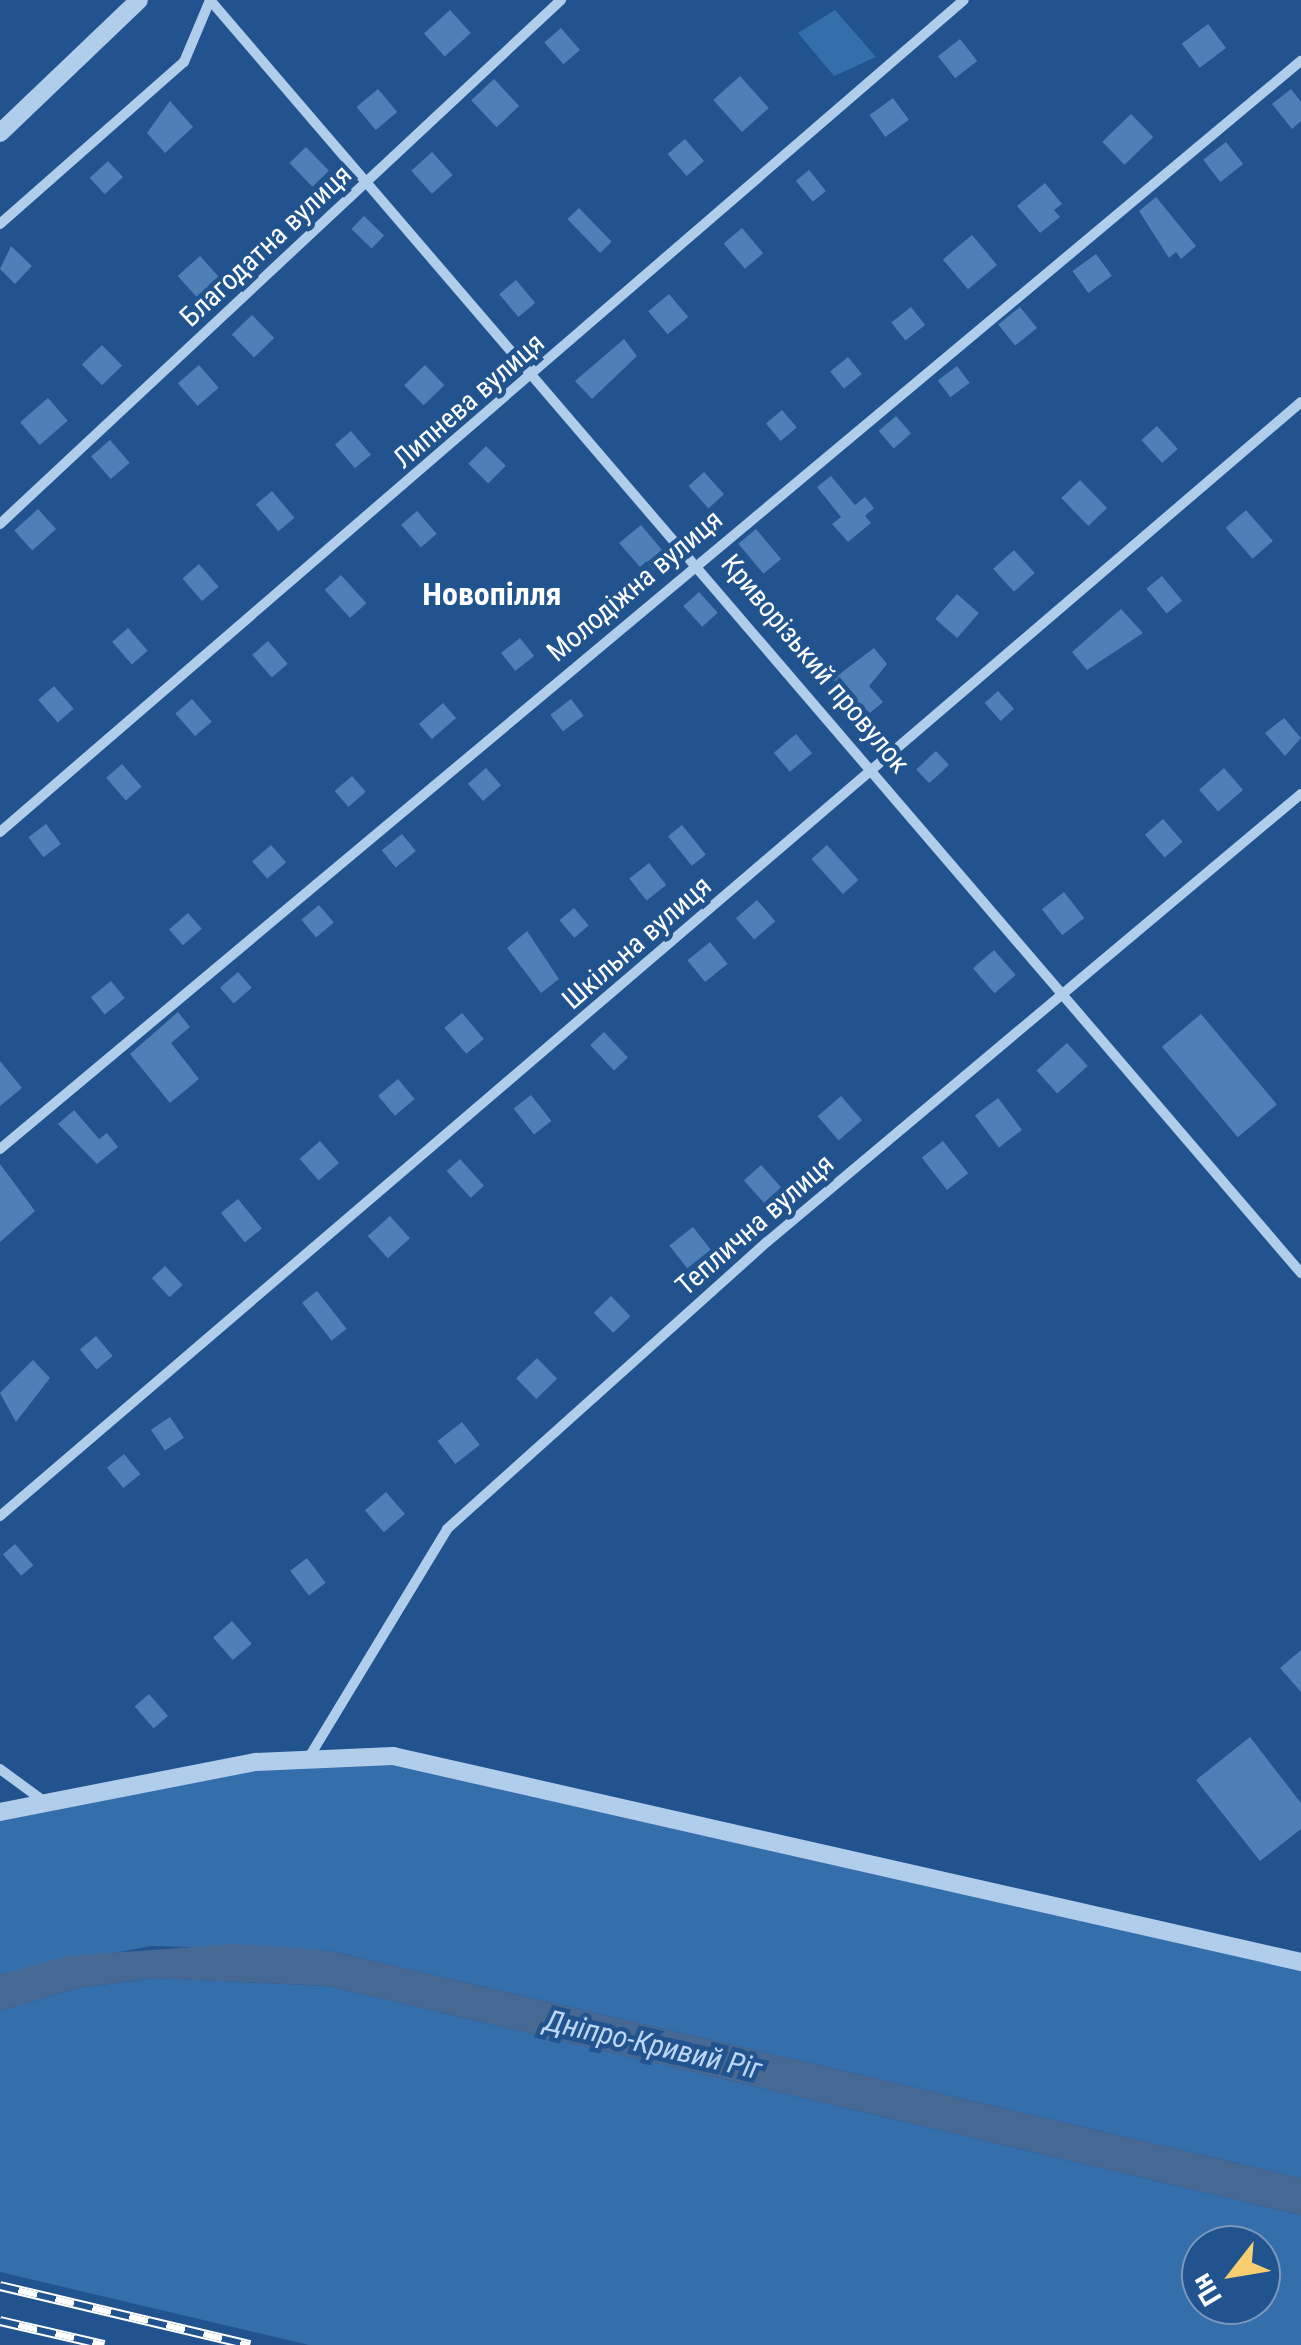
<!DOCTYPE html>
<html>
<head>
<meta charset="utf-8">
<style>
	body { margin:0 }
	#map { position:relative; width:1301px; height:2345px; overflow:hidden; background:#21538e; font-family:"Roboto Condensed",sans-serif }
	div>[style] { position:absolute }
	.green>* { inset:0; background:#346eab }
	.water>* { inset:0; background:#456993 }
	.building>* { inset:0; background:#4d80b7; transform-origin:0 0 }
	.minor>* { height:10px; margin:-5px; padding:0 5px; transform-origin:5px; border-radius:5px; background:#b0cdec }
	.tertiary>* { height:18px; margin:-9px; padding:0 9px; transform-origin:9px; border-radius:9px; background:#b0cdec }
	.rail>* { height:10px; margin-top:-5px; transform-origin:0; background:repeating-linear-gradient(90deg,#21538e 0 19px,#fff 0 38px); box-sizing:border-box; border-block:2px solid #fff }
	span { translate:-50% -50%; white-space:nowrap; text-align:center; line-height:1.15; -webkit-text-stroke:9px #21538e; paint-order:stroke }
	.street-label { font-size:28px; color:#fff }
	.water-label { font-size:30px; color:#bcd6f3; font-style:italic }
	.quarter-label { font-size:32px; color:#fff; font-weight:700 }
	.north { position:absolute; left:1181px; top:2225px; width:100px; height:100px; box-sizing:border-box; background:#21538e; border:2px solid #7a98bb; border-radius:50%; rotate:239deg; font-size:28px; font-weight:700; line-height:40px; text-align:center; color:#fff }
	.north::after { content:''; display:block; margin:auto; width:35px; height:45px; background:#f9ce71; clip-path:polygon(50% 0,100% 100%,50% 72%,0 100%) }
</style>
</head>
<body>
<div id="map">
	<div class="green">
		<div style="clip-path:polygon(835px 10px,876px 57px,834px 76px,798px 33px)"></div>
		<div style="clip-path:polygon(393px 1756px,1301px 1962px,1301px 2178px,331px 1951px,151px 1946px,0 1975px,0 1812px,256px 1762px)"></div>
		<div style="clip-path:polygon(evenodd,155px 1978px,328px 1986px,1301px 2215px,1301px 2345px,309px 2345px,0 2272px,0 2011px,77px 1988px,155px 1978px,1201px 2245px,1261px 2245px,1261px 2305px,1201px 2305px,1201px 2245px)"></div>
	</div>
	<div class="water">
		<div style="clip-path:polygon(236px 1944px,331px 1951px,1301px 2178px,1301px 2215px,328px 1986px,154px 1978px,77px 1988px,0 2011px,0 1975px,67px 1956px)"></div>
	</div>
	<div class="building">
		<div style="left:450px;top:10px;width:31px;height:35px;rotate:48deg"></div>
		<div style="left:1208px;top:24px;width:30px;height:33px;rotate:53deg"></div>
		<div style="left:561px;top:28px;width:29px;height:22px;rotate:49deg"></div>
		<div style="left:960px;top:39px;width:28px;height:28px;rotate:52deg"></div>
		<div style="left:740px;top:76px;width:43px;height:36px;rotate:48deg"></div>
		<div style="left:494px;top:79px;width:37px;height:31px;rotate:47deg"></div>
		<div style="left:378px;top:89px;width:30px;height:28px;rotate:50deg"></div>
		<div style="clip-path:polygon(1291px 89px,1301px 102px,1301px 121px,1292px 129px,1272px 104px)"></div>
		<div style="left:893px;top:98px;width:27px;height:29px;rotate:54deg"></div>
		<div style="clip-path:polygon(170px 101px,193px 127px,165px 153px,147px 133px)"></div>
		<div style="left:1131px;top:114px;width:32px;height:40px;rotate:46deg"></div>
		<div style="left:685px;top:139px;width:29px;height:23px;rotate:49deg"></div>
		<div style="left:1226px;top:142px;width:28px;height:29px;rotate:52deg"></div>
		<div style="left:306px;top:147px;width:33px;height:23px;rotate:46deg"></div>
		<div style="left:432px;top:152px;width:31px;height:28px;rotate:48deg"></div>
		<div style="left:108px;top:161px;width:22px;height:25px;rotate:47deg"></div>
		<div style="left:809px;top:170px;width:27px;height:17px;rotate:51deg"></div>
		<div style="clip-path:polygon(1045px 183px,1062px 204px,1054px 210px,1060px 217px,1040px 233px,1017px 206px)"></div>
		<div style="clip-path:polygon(1156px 197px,1196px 246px,1181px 259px,1176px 252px,1169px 258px,1139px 211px)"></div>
		<div style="left:579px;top:208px;width:47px;height:16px;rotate:46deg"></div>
		<div style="left:364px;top:216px;width:28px;height:18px;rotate:44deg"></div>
		<div style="left:742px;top:228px;width:33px;height:24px;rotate:50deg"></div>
		<div style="left:972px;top:235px;width:39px;height:38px;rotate:50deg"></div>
		<div style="clip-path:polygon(11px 246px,32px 266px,15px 284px,0 269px)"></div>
		<div style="left:1096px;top:254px;width:27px;height:29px;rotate:54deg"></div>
		<div style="left:200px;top:256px;width:30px;height:30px;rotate:48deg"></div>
		<div style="left:516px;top:280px;width:30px;height:22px;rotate:50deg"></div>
		<div style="left:669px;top:294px;width:30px;height:27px;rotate:50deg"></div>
		<div style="left:911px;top:307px;width:23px;height:25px;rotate:52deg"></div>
		<div style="left:1020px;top:307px;width:27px;height:28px;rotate:51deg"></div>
		<div style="left:252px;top:315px;width:32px;height:28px;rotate:46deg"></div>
		<div style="clip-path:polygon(624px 339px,637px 356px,592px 399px,575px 381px)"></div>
		<div style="left:102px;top:345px;width:29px;height:28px;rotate:46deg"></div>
		<div style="left:848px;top:357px;width:22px;height:23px;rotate:51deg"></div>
		<div style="left:199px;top:365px;width:30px;height:28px;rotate:49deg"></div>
		<div style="left:425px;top:365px;width:28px;height:29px;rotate:46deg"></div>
		<div style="left:957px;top:366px;width:21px;height:24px;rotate:53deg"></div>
		<div style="left:48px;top:398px;width:30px;height:37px;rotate:49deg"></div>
		<div style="left:782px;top:410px;width:23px;height:21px;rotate:50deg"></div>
		<div style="left:896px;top:416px;width:23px;height:23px;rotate:49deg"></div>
		<div style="left:1157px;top:426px;width:31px;height:21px;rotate:48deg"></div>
		<div style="left:351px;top:431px;width:31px;height:21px;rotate:50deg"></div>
		<div style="left:110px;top:440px;width:30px;height:25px;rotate:49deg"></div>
		<div style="left:486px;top:446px;width:28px;height:25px;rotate:45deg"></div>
		<div style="left:704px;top:472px;width:30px;height:21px;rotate:48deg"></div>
		<div style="clip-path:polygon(831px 476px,855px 505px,865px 497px,874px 508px,865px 516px,871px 523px,848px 542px,832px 524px,841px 517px,817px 487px)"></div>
		<div style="left:1080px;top:480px;width:39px;height:26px;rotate:46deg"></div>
		<div style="left:272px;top:491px;width:35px;height:21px;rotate:50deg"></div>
		<div style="left:38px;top:509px;width:27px;height:32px;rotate:48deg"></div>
		<div style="left:1246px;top:510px;width:41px;height:27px;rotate:49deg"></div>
		<div style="left:417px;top:511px;width:30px;height:21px;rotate:49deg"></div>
		<div style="clip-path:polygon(641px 525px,668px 557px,653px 570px,647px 561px,640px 567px,619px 543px)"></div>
		<div style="left:756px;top:529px;width:39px;height:23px;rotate:50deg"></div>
		<div style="left:1014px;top:550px;width:31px;height:28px;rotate:48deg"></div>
		<div style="left:199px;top:564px;width:30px;height:22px;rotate:49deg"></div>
		<div style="left:341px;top:575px;width:38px;height:22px;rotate:48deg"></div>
		<div style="left:1162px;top:576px;width:32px;height:20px;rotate:51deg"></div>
		<div style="left:699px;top:592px;width:28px;height:21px;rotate:48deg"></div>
		<div style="left:957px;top:594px;width:29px;height:33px;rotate:41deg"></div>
		<div style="clip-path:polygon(1121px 609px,1143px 633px,1087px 670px,1072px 652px)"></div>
		<div style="left:128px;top:628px;width:30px;height:21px;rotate:49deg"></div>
		<div style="left:520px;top:638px;width:23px;height:24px;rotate:52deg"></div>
		<div style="left:268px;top:641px;width:30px;height:21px;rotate:49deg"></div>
		<div style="clip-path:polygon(874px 648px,887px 664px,869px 686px,883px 702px,865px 717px,833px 679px)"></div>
		<div style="left:54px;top:686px;width:30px;height:21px;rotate:49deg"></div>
		<div style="left:998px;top:691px;width:24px;height:18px;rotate:48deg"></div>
		<div style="left:192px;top:699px;width:30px;height:22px;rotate:49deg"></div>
		<div style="left:571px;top:699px;width:21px;height:26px;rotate:53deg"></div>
		<div style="left:443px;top:703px;width:20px;height:32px;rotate:49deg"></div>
		<div style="clip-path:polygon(1284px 718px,1301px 738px,1285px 756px,1265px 733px)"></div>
		<div style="left:796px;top:734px;width:25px;height:29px;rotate:50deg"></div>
		<div style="left:936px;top:751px;width:19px;height:27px;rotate:47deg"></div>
		<div style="left:122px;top:764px;width:30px;height:21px;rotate:49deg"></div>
		<div style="left:486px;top:768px;width:23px;height:24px;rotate:49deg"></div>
		<div style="left:1224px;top:768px;width:29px;height:33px;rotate:49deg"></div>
		<div style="left:352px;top:776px;width:21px;height:23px;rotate:49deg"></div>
		<div style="left:1163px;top:819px;width:30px;height:24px;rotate:49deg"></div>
		<div style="left:46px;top:824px;width:25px;height:22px;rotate:53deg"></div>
		<div style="left:682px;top:825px;width:38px;height:18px;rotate:51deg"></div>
		<div style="left:402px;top:834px;width:22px;height:26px;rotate:51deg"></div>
		<div style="left:271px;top:845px;width:23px;height:25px;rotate:49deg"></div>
		<div style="left:827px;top:845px;width:47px;height:21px;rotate:48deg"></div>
		<div style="left:649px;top:863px;width:28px;height:25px;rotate:52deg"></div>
		<div style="left:1064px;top:892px;width:33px;height:28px;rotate:52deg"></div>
		<div style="left:757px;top:900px;width:28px;height:28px;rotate:49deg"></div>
		<div style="left:319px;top:905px;width:23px;height:23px;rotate:50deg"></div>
		<div style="left:574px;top:908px;width:23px;height:19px;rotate:50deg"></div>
		<div style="left:188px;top:913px;width:21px;height:25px;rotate:49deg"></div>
		<div style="clip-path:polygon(527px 931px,559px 979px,541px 993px,507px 948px)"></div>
		<div style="left:710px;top:942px;width:28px;height:29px;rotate:51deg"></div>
		<div style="left:994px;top:950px;width:33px;height:28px;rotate:49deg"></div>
		<div style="left:238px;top:972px;width:21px;height:24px;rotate:49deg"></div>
		<div style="left:111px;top:981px;width:22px;height:26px;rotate:51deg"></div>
		<div style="clip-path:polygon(178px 1012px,190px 1027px,171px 1043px,199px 1079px,170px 1103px,130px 1054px)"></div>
		<div style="left:462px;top:1013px;width:34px;height:23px;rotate:50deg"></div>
		<div style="left:1201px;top:1014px;width:118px;height:51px;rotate:50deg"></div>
		<div style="left:604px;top:1032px;width:35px;height:19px;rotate:47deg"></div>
		<div style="left:1067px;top:1043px;width:31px;height:41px;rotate:48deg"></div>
		<div style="clip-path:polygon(0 1061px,22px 1088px,0 1106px)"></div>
		<div style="left:398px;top:1079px;width:26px;height:26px;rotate:50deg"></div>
		<div style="left:531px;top:1095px;width:33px;height:22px;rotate:52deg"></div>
		<div style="left:841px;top:1096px;width:32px;height:31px;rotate:49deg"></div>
		<div style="left:998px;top:1098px;width:40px;height:29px;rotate:53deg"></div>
		<div style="clip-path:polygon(74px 1110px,99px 1139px,107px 1133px,118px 1147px,97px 1164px,58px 1124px)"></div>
		<div style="left:320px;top:1141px;width:29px;height:27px;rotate:49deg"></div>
		<div style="left:943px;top:1141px;width:41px;height:27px;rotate:52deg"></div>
		<div style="left:460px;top:1159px;width:36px;height:18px;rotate:48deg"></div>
		<div style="clip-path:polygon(0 1164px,35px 1211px,0 1242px)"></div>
		<div style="left:761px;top:1165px;width:30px;height:23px;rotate:48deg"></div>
		<div style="left:238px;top:1199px;width:38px;height:22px;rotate:51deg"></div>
		<div style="left:390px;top:1216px;width:30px;height:30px;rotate:48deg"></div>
		<div style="left:693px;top:1227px;width:29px;height:30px;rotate:52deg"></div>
		<div style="left:165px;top:1266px;width:26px;height:18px;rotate:47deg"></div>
		<div style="left:317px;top:1291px;width:48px;height:19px;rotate:52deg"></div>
		<div style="left:611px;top:1296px;width:28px;height:24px;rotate:46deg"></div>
		<div style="left:96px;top:1336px;width:26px;height:21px;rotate:50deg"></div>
		<div style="left:537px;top:1358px;width:29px;height:29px;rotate:46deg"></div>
		<div style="clip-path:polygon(33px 1360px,50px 1378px,16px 1422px,0 1393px)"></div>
		<div style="left:170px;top:1417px;width:25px;height:23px;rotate:56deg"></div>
		<div style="left:462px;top:1422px;width:29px;height:31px;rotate:52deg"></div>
		<div style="left:124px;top:1454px;width:26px;height:22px;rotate:51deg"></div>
		<div style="left:386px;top:1492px;width:29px;height:28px;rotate:49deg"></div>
		<div style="left:15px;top:1544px;width:28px;height:16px;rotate:49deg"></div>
		<div style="left:307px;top:1558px;width:31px;height:21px;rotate:53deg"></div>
		<div style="left:232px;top:1621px;width:30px;height:25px;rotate:49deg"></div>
		<div style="clip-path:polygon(1301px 1650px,1301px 1692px,1280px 1668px)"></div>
		<div style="left:149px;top:1694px;width:29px;height:19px;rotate:49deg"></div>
		<div style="clip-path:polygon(1250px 1737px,1301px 1803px,1301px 1829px,1260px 1861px,1196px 1780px)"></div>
	</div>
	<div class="minor">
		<div style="left:210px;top:0;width:1677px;rotate:49.4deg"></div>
		<div style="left:0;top:224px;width:245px;rotate:-41.4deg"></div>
		<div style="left:184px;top:62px;width:67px;rotate:-67.2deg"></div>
		<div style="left:0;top:524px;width:768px;rotate:-43.05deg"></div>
		<div style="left:0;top:832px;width:1273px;rotate:-40.8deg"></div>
		<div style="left:0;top:1149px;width:1696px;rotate:-39.91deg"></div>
		<div style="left:0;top:1516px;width:1713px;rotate:-40.57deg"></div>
		<div style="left:311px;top:1754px;width:263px;rotate:-58.8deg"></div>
		<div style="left:447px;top:1529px;width:430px;rotate:-41.9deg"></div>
		<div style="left:767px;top:1242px;width:697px;rotate:-40deg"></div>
		<div style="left:0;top:1769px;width:56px;rotate:36.3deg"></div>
	</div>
	<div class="tertiary">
		<div style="left:0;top:133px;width:192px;rotate:-43.7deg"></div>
		<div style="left:0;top:1812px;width:261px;rotate:-11.1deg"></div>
		<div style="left:256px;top:1762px;width:137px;rotate:-2.5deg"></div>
		<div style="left:393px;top:1756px;width:931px;rotate:12.78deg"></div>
	</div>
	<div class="rail">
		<div style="left:0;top:2286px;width:257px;rotate:13.3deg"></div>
		<div style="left:0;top:2321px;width:107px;rotate:13deg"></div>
	</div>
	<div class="street-label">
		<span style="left:266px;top:246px;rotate:-43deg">Благодатна вулиця</span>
		<span style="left:469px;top:401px;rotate:-41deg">Липнева вулиця</span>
		<span style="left:635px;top:586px;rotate:-40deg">Молодіжна вулиця</span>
		<span style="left:815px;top:664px;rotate:50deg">Криворізький провулок</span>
		<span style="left:637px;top:943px;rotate:-41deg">Шкільна вулиця</span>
		<span style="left:755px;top:1225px;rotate:-41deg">Теплична вулиця</span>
	</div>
	<div class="water-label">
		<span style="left:653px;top:2045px;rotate:13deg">Дніпро-Кривий Ріг</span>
	</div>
	<div class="quarter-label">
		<span style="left:492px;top:594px">Новопілля</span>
	</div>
	<div class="north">Пн</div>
</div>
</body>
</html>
